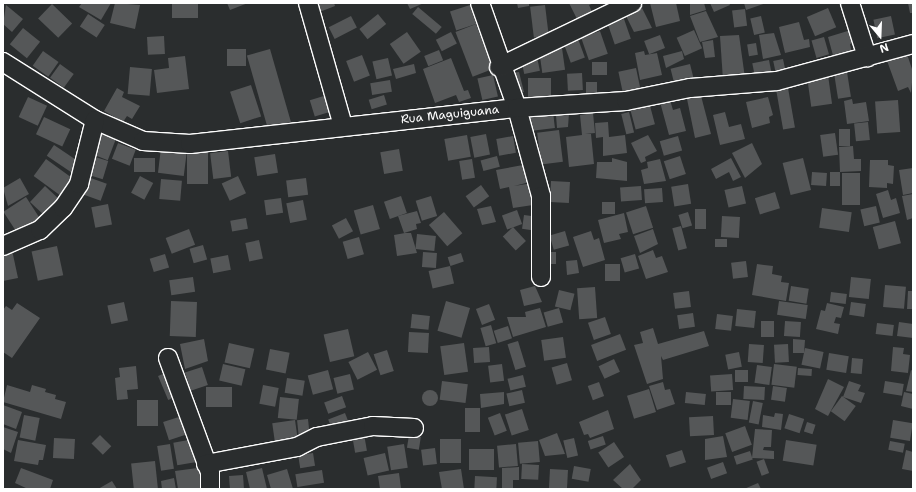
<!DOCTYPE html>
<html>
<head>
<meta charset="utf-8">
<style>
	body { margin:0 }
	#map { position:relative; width:916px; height:492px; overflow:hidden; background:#2a2d2e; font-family:"Shantell Sans",sans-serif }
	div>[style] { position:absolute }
	.building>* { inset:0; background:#555758; transform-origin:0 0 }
	.round { border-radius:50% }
	.roads { filter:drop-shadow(1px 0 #fff) drop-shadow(-1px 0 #fff) drop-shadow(0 1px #fff) drop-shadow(0 -1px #fff) }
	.minor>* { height:18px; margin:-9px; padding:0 9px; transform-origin:9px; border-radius:9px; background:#2a2d2e }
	span { translate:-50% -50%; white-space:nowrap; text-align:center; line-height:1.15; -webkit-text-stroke:3px #2a2d2e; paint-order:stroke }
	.street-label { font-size:12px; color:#fff }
	.frame { position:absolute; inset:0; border:4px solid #fff; pointer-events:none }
	.north { position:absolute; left:860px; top:16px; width:40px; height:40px; -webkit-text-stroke:3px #2a2d2e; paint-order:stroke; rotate:161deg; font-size:11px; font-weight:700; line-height:16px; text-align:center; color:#fff }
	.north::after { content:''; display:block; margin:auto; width:14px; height:18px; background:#fff; clip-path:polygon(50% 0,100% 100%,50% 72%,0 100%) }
</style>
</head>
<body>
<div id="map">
	<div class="building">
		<div style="clip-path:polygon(82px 3px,111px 3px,101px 20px,79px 7px)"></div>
		<div style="clip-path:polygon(115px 3px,140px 5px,135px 29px,110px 23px)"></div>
		<div style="left:172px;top:3px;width:26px;height:15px"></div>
		<div style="clip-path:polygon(227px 3px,248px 3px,230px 10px)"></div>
		<div style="clip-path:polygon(313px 3px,334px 3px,335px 6px,317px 13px)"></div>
		<div style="clip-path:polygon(407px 3px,424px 3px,410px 9px)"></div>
		<div style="clip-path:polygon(517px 3px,529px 3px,529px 6px,518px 8px)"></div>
		<div style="clip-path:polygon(569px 3px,594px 3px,589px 5px,593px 14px,578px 21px)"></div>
		<div style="clip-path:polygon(650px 3px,676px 3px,680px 21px,656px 27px)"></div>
		<div style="clip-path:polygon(690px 3px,704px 3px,706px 10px,690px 15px)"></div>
		<div style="clip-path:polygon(710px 3px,729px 3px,730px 5px,714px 12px)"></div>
		<div style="clip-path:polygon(744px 3px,766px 3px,746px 10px)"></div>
		<div style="clip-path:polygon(908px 3px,913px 3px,913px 13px,910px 13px)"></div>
		<div style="left:52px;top:4px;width:28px;height:20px;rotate:44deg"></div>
		<div style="clip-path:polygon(6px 5px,23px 19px,12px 32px,3px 24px)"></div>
		<div style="left:470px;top:5px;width:20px;height:21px;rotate:72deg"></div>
		<div style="left:545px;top:5px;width:31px;height:15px;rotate:83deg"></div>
		<div style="left:418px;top:7px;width:31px;height:9px;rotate:40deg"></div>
		<div style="clip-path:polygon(642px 8px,652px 28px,634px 32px,626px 16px)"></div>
		<div style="left:828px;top:8px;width:21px;height:23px;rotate:67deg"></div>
		<div style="left:745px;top:9px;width:17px;height:13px;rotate:83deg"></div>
		<div style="clip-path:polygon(706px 11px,718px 37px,700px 42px,690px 16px)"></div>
		<div style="left:88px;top:14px;width:20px;height:15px;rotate:33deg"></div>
		<div style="left:378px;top:14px;width:13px;height:24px;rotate:51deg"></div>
		<div style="left:351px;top:16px;width:13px;height:25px;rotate:63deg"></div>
		<div style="left:761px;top:16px;width:17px;height:11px;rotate:77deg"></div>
		<div style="left:891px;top:16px;width:19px;height:18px;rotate:78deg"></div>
		<div style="left:624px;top:19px;width:21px;height:17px;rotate:71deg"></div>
		<div style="clip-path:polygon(799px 22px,804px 40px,809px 39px,810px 47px,785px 53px,779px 27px)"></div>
		<div style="left:476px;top:24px;width:48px;height:22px;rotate:69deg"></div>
		<div style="left:23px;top:28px;width:22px;height:21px;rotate:39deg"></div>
		<div style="left:694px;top:30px;width:20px;height:19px;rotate:66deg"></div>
		<div style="clip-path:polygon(851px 30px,855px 43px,850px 44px,852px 54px,834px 59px,828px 37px)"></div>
		<div style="left:600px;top:31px;width:24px;height:20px;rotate:71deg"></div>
		<div style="left:407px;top:32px;width:24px;height:21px;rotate:55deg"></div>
		<div style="left:451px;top:32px;width:13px;height:17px;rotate:63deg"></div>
		<div style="clip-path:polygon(774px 33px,781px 55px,763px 59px,759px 35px)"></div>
		<div style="left:660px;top:35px;width:14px;height:17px;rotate:69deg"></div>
		<div style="clip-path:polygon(739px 35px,745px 78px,723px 80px,720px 36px)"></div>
		<div style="left:164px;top:36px;width:18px;height:17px;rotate:87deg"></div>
		<div style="left:577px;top:36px;width:23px;height:15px;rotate:70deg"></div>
		<div style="left:824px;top:37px;width:18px;height:13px;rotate:74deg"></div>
		<div style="clip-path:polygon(713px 40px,715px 57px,705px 58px,702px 42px)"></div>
		<div style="left:756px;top:43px;width:12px;height:9px;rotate:81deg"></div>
		<div style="left:562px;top:48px;width:22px;height:23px;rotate:82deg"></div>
		<div style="left:246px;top:49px;width:17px;height:19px;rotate:90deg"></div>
		<div style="left:270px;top:49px;width:76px;height:24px;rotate:74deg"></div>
		<div style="left:439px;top:50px;width:11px;height:16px;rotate:68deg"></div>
		<div style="left:43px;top:51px;width:19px;height:18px;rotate:35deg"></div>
		<div style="clip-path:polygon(644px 51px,645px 55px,657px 53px,662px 75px,640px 80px,635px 53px)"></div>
		<div style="clip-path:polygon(682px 51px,684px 59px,666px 68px,663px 56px)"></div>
		<div style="clip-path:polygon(906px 51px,913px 72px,911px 93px,908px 87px,898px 91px,886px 58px)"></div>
		<div style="left:362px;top:55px;width:22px;height:17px;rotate:69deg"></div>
		<div style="clip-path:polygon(185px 56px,189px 89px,157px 93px,154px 70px,169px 68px,168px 58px)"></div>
		<div style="left:537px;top:57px;width:14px;height:16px;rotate:78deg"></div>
		<div style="left:388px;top:58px;width:18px;height:16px;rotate:77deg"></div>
		<div style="clip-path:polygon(451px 58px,464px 91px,468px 90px,471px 98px,459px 102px,456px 95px,435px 103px,423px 69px)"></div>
		<div style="left:783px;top:59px;width:14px;height:10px;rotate:78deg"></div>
		<div style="left:769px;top:60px;width:16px;height:17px;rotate:79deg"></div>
		<div style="left:607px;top:62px;width:13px;height:15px;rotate:90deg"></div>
		<div style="left:60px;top:64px;width:17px;height:17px;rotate:36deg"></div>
		<div style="clip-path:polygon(414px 64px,416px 73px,396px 79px,393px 69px)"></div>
		<div style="left:690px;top:64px;width:16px;height:20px;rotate:76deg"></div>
		<div style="left:130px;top:67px;width:22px;height:27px;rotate:5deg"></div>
		<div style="left:636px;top:68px;width:25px;height:18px;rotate:78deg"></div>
		<div style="clip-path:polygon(519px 72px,524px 92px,513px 93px,511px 73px)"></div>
		<div style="left:847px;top:72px;width:25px;height:13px;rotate:81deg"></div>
		<div style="left:582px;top:73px;width:17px;height:15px;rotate:87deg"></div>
		<div style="left:493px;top:75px;width:22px;height:16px;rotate:77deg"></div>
		<div style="left:828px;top:75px;width:29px;height:21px;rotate:82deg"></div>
		<div style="left:551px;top:78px;width:19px;height:23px;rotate:90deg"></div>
		<div style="left:390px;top:80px;width:12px;height:20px;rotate:81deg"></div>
		<div style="left:586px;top:82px;width:11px;height:13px"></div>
		<div style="left:251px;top:85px;width:33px;height:22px;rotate:72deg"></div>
		<div style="clip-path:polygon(117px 88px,124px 92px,122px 97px,140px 106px,132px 119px,127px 116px,123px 122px,104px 111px)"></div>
		<div style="left:788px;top:88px;width:40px;height:12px;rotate:80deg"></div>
		<div style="clip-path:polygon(700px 92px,711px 134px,695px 138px,686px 94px)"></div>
		<div style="left:327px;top:95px;width:17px;height:18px;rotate:73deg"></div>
		<div style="left:384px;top:95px;width:10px;height:16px;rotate:73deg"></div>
		<div style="left:28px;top:97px;width:21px;height:22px;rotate:25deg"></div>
		<div style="clip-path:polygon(768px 97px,773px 115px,769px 117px,770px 123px,752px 128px,746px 102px)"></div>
		<div style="clip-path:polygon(852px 99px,853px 104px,866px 102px,869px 121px,847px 124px,844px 101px)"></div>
		<div style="clip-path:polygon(670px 100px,673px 110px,680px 108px,686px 131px,669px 135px,660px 102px)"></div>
		<div style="left:898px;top:100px;width:32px;height:23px;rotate:86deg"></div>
		<div style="left:649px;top:102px;width:23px;height:20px;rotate:75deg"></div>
		<div style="left:553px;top:112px;width:16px;height:27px;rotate:83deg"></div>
		<div style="left:629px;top:112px;width:21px;height:8px;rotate:76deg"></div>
		<div style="clip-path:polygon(725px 112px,729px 127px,741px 124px,745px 139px,720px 145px,713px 115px)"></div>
		<div style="clip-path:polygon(569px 113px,568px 127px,557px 128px,556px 115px)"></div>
		<div style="clip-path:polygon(593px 113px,595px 133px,585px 134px,591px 134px,594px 164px,569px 167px,566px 137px,582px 135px,580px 115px)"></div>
		<div style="left:44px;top:117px;width:29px;height:19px;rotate:25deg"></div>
		<div style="clip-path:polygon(608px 122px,609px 137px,625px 135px,627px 153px,603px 156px,603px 137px,596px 138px,595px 123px)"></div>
		<div style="left:868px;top:122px;width:18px;height:14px;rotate:84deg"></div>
		<div style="left:839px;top:129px;width:11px;height:17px"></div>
		<div style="left:99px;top:130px;width:19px;height:25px;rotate:21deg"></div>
		<div style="left:559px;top:130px;width:32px;height:22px;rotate:83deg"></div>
		<div style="left:835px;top:133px;width:22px;height:15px;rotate:82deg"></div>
		<div style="left:486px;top:134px;width:21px;height:16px;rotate:79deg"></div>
		<div style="left:467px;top:135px;width:22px;height:23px;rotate:80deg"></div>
		<div style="clip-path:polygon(648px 135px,657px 151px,645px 157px,646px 161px,641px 163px,631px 143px)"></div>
		<div style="left:513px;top:136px;width:17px;height:17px;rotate:80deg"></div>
		<div style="left:678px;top:136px;width:15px;height:19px;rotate:74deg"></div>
		<div style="left:118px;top:143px;width:19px;height:17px;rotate:21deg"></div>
		<div style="clip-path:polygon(752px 143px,762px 164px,745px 178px,732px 153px)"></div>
		<div style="left:54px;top:145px;width:30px;height:13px;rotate:34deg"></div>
		<div style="clip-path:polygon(853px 146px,854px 159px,861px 159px,861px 171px,840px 172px,839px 147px)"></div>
		<div style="left:161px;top:148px;width:26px;height:25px;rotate:7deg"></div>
		<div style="left:399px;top:149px;width:22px;height:19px;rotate:80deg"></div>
		<div style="left:187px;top:151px;width:21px;height:33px"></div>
		<div style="left:228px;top:151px;width:26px;height:18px;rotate:83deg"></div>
		<div style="left:275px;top:154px;width:19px;height:21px;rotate:81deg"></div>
		<div style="left:92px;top:156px;width:17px;height:19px;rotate:17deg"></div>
		<div style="left:497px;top:156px;width:11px;height:17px;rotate:75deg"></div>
		<div style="left:680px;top:156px;width:19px;height:17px;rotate:72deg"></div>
		<div style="left:155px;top:158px;width:14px;height:21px;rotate:90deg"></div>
		<div style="clip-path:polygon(612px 158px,627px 162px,627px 181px,596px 178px,597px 162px,612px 162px)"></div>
		<div style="clip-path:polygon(731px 158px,741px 177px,733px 181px,729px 172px,716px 179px,711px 169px)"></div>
		<div style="left:803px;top:158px;width:33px;height:21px;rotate:76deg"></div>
		<div style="left:46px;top:159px;width:36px;height:21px;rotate:36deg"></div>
		<div style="left:472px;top:159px;width:19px;height:13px;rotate:81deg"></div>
		<div style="clip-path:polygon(660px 159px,666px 181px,644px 184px,641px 170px,648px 168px,647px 162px)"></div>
		<div style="clip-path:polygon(870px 160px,888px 160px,888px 165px,894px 166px,893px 184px,887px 183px,887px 188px,869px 187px)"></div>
		<div style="clip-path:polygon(523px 165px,530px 182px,514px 186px,533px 183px,533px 205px,513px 208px,509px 187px,500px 189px,496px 170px)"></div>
		<div style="clip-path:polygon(913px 168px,913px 193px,903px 195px,899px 170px)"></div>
		<div style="left:812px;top:172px;width:15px;height:13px;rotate:4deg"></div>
		<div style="left:830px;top:172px;width:10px;height:14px"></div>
		<div style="left:842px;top:173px;width:18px;height:32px"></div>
		<div style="left:140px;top:176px;width:15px;height:19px;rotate:28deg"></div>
		<div style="left:238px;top:176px;width:19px;height:18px;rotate:65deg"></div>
		<div style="left:88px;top:177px;width:20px;height:18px;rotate:20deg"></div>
		<div style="clip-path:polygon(20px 178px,29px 194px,8px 206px,3px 188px)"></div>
		<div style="left:306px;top:178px;width:17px;height:20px;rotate:83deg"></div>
		<div style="left:161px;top:179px;width:21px;height:20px;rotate:5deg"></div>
		<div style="left:551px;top:181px;width:19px;height:21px;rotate:3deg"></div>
		<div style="left:688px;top:184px;width:20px;height:17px;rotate:81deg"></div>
		<div style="left:481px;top:185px;width:14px;height:19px;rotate:54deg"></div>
		<div style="left:45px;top:186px;width:19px;height:22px;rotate:43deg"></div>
		<div style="left:641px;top:186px;width:14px;height:21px;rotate:86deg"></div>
		<div style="left:742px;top:186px;width:18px;height:18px;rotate:77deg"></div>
		<div style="left:662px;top:188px;width:14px;height:18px;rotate:86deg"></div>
		<div style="clip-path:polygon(888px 190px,891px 200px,896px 198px,900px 213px,883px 218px,876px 194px)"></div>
		<div style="left:775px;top:192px;width:17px;height:21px;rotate:73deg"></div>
		<div style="clip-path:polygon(913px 194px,913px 218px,907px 220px,902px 196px)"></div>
		<div style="left:401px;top:196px;width:18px;height:18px;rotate:71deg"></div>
		<div style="left:431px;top:196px;width:21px;height:16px;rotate:73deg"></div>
		<div style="left:26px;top:197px;width:30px;height:27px;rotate:57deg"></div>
		<div style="left:281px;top:198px;width:15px;height:17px;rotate:82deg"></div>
		<div style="left:303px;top:200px;width:20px;height:17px;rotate:79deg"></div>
		<div style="left:615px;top:202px;width:12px;height:13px;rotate:90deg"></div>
		<div style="left:108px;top:204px;width:21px;height:17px;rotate:79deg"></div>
		<div style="left:373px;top:205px;width:25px;height:20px;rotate:74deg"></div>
		<div style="clip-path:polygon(491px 206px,496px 222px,482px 225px,477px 209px)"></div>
		<div style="left:646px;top:206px;width:23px;height:21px;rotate:72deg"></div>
		<div style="left:876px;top:206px;width:17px;height:16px;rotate:77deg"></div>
		<div style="left:822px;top:208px;width:30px;height:20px;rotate:8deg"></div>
		<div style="left:706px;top:209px;width:20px;height:11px;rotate:90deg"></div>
		<div style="left:517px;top:210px;width:15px;height:16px;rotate:70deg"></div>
		<div style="clip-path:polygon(417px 211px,421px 223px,416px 224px,417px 229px,404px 233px,398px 216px)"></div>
		<div style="left:444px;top:212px;width:28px;height:20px;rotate:49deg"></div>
		<div style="left:688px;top:212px;width:14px;height:10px;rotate:73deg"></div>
		<div style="clip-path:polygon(624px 213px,628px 232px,619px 234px,621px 239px,604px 243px,598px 220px)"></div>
		<div style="left:524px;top:215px;width:15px;height:14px;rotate:8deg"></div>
		<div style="left:722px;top:216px;width:18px;height:21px;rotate:3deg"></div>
		<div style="left:246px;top:218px;width:11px;height:16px;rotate:80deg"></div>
		<div style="left:346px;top:218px;width:15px;height:16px;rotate:62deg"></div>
		<div style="left:895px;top:221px;width:23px;height:23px;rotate:75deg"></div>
		<div style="left:681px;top:226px;width:23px;height:9px;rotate:75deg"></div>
		<div style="left:513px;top:227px;width:19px;height:14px;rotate:47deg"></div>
		<div style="left:189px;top:229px;width:17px;height:25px;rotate:69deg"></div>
		<div style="clip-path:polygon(653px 229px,658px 244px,640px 253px,634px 236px)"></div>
		<div style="left:565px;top:231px;width:15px;height:16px;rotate:74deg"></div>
		<div style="clip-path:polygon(591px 231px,594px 240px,599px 238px,605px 260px,583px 267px,573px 237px)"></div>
		<div style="clip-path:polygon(405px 233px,411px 233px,417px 253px,397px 256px,394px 235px)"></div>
		<div style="left:417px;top:234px;width:19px;height:15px;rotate:6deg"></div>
		<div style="left:359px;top:237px;width:18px;height:17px;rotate:74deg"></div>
		<div style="left:715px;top:239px;width:12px;height:8px"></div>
		<div style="left:259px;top:240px;width:19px;height:14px;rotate:78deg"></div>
		<div style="left:203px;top:245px;width:15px;height:14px;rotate:74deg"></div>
		<div style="left:57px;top:246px;width:30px;height:26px;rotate:78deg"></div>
		<div style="clip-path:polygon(12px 250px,18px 278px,3px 281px,3px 252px)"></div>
		<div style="clip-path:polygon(653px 250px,656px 258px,662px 256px,668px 272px,646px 279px,638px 256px)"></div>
		<div style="left:423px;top:252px;width:14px;height:15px;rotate:4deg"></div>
		<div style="left:547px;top:252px;width:9px;height:12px"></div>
		<div style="left:461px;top:253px;width:9px;height:14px;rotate:72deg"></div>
		<div style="left:165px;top:254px;width:14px;height:16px;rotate:73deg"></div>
		<div style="left:635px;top:254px;width:15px;height:15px;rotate:74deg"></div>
		<div style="left:228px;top:255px;width:15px;height:18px;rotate:79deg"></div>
		<div style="clip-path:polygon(577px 260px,579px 273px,567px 275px,566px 261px)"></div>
		<div style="left:746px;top:261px;width:16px;height:15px;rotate:83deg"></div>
		<div style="left:605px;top:264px;width:15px;height:17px"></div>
		<div style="clip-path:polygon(757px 264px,773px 266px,772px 274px,782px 276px,781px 282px,789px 283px,786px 301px,752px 295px)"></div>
		<div style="left:450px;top:266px;width:18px;height:22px;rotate:77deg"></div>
		<div style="left:193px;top:277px;width:15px;height:24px;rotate:82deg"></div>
		<div style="left:851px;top:277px;width:20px;height:20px;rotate:6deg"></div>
		<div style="left:885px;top:285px;width:21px;height:22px;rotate:5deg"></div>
		<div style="clip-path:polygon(535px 286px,542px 302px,524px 306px,520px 290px)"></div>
		<div style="left:791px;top:286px;width:18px;height:15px;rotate:9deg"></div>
		<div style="left:595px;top:287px;width:31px;height:18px;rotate:86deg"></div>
		<div style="left:559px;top:290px;width:16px;height:17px;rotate:14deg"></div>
		<div style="left:689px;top:291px;width:16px;height:16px;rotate:83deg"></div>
		<div style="clip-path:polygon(908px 291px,913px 291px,913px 309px,907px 309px)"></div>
		<div style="left:831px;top:292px;width:16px;height:10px;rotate:7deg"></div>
		<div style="left:171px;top:301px;width:26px;height:35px;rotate:2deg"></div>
		<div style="left:446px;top:301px;width:25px;height:31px;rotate:16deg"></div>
		<div style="left:779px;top:301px;width:29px;height:14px;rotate:8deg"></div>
		<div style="left:124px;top:302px;width:19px;height:17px;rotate:78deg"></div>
		<div style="left:851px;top:302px;width:15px;height:13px;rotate:8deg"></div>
		<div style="clip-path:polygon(17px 303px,40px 318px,12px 358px,3px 352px,3px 310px,6px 306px,12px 310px)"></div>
		<div style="clip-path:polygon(827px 303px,844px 307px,841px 318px,836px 317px,834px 323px,840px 324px,838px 334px,816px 329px,821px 310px,825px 311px)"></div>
		<div style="left:489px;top:304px;width:17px;height:14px;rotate:69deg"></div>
		<div style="clip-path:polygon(540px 308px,546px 327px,513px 337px,507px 317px,526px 317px,525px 312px)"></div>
		<div style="left:559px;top:308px;width:15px;height:16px;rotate:74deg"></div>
		<div style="left:737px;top:309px;width:19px;height:17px;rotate:6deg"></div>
		<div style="left:693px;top:313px;width:14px;height:16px;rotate:82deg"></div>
		<div style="left:412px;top:314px;width:18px;height:14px;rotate:6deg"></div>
		<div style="left:717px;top:314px;width:16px;height:15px;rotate:7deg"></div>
		<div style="left:605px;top:317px;width:18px;height:18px;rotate:71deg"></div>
		<div style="left:761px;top:321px;width:13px;height:16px"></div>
		<div style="left:785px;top:321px;width:16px;height:15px;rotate:4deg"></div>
		<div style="clip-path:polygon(899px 322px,913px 324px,913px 338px,897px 336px)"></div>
		<div style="left:877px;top:323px;width:17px;height:11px;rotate:7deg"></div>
		<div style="left:491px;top:325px;width:19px;height:11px;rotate:74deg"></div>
		<div style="left:508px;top:326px;width:13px;height:15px;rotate:72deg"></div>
		<div style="clip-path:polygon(653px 328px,658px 344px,704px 331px,709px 346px,663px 360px,661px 356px,663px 379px,647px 384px,634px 345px,643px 343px,640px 332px)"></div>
		<div style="left:348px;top:329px;width:28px;height:25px;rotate:77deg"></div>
		<div style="left:409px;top:332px;width:20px;height:20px;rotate:3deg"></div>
		<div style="left:620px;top:334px;width:17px;height:31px;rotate:69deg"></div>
		<div style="left:563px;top:337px;width:21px;height:22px;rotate:82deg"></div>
		<div style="clip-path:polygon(204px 339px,208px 361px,185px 369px,180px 344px)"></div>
		<div style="clip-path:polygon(793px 339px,805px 340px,804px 353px,793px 353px)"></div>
		<div style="left:518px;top:341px;width:27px;height:11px;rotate:73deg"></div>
		<div style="left:229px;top:343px;width:26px;height:20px;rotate:13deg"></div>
		<div style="left:464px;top:343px;width:29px;height:24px;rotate:82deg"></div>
		<div style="left:749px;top:344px;width:15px;height:18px;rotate:4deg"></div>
		<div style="left:788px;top:344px;width:18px;height:14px;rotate:87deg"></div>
		<div style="left:489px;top:347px;width:15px;height:16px;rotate:86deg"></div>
		<div style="clip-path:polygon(893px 347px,904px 348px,903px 354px,910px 355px,908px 373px,891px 371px)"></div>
		<div style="left:805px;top:348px;width:19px;height:17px;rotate:12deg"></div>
		<div style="left:270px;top:349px;width:20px;height:21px;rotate:11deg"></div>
		<div style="left:387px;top:350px;width:22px;height:14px;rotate:72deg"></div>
		<div style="left:368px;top:352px;width:20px;height:22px;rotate:63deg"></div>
		<div style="left:739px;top:352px;width:15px;height:14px;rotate:79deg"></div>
		<div style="left:829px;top:353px;width:20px;height:17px;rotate:9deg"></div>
		<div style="left:852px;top:358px;width:11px;height:15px;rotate:5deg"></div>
		<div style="left:614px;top:359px;width:14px;height:17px;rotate:65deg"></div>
		<div style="left:567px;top:363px;width:18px;height:16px;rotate:74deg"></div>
		<div style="left:223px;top:364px;width:23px;height:17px;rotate:13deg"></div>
		<div style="left:502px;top:364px;width:17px;height:14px;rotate:83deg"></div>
		<div style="left:774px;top:364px;width:23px;height:21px;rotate:7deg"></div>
		<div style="left:757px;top:365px;width:15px;height:18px;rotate:8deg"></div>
		<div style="clip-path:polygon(136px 366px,138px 389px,127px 390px,128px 399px,117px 400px,115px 378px,120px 377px,119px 368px)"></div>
		<div style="left:202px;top:367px;width:19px;height:18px;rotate:72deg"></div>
		<div style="left:798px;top:368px;width:14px;height:7px;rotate:4deg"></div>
		<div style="left:328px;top:370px;width:20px;height:21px;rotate:75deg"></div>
		<div style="left:735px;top:370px;width:13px;height:12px"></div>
		<div style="clip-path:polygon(911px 370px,913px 371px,913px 392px,906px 391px)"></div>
		<div style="left:170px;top:371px;width:26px;height:13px;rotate:67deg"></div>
		<div style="left:350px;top:374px;width:16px;height:17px;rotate:76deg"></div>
		<div style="left:732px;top:374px;width:16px;height:22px;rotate:86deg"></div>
		<div style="left:523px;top:375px;width:12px;height:16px;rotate:76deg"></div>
		<div style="left:287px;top:378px;width:18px;height:15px;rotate:9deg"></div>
		<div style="clip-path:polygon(828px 379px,844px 387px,828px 416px,815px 409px)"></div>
		<div style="left:442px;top:381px;width:26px;height:19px;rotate:7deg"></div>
		<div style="clip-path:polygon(849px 381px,861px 385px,858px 391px,865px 393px,861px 403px,843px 397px)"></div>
		<div style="left:885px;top:381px;width:19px;height:12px;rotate:9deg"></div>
		<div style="left:599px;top:382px;width:15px;height:12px;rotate:70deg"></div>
		<div style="clip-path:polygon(663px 382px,665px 390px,670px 389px,675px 404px,657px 410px,649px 386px)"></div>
		<div style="clip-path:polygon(7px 385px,30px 392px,32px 385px,46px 389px,45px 392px,56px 395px,55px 399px,66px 402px,61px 419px,3px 402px)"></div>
		<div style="left:263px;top:385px;width:16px;height:19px;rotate:11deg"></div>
		<div style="left:744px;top:386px;width:21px;height:13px;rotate:3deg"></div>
		<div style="left:773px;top:386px;width:14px;height:14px;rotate:8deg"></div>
		<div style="left:232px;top:387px;width:20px;height:26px;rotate:90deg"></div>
		<div style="left:649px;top:389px;width:24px;height:23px;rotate:73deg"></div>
		<div style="left:522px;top:390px;width:13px;height:16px;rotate:77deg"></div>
		<div class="round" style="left:422px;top:390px;width:16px;height:16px"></div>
		<div style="clip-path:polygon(504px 392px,504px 404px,481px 408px,480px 394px)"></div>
		<div style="left:686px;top:392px;width:20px;height:11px;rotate:6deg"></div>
		<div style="left:716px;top:392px;width:15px;height:13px"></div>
		<div style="clip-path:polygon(904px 392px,913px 394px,913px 409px,901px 406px)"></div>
		<div style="left:342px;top:396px;width:12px;height:19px;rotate:70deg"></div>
		<div style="left:842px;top:396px;width:17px;height:19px;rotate:36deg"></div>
		<div style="left:280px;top:397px;width:19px;height:21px;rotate:6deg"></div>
		<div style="left:733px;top:399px;width:17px;height:19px;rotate:7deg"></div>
		<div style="left:137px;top:400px;width:21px;height:26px"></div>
		<div style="left:753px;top:401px;width:10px;height:22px;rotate:11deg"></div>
		<div style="clip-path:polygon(3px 405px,22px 412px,16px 429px,3px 424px)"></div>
		<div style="left:465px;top:408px;width:15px;height:24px"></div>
		<div style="left:522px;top:409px;width:22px;height:18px;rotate:72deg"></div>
		<div style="clip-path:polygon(608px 410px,614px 429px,590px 438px,588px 434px,584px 435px,579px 422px)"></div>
		<div style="left:345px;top:413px;width:14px;height:18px;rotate:69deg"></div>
		<div style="left:500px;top:413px;width:19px;height:13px;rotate:69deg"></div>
		<div style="clip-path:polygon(775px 413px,783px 414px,781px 430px,762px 427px,763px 415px,774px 417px)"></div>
		<div style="left:789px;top:414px;width:16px;height:15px;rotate:18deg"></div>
		<div style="left:24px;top:415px;width:16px;height:23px;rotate:11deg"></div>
		<div style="left:185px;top:415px;width:19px;height:23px;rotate:72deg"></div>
		<div style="left:713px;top:416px;width:19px;height:24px;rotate:87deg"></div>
		<div style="left:308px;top:419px;width:19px;height:11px;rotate:84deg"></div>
		<div style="left:295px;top:420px;width:21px;height:23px;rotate:82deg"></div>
		<div style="left:893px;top:420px;width:20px;height:18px;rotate:9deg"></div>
		<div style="left:807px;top:422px;width:9px;height:10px;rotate:18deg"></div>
		<div style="left:745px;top:426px;width:20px;height:21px;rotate:70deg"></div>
		<div style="clip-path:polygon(3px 427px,18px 432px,11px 453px,3px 449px)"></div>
		<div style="clip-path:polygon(755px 429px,772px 430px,771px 447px,764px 447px,763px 450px,774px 451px,774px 459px,752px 458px)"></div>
		<div style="clip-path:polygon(557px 433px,565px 454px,545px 456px,539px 440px)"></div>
		<div style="left:364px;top:434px;width:17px;height:12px;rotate:80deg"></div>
		<div style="left:100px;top:435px;width:16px;height:12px;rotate:45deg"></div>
		<div style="left:409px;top:435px;width:12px;height:13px;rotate:9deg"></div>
		<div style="left:603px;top:436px;width:9px;height:16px;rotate:72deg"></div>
		<div style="clip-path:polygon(723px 436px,727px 457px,705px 460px,705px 439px)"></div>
		<div style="left:54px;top:438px;width:21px;height:20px;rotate:3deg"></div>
		<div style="left:574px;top:438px;width:18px;height:11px;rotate:77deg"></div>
		<div style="left:194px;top:439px;width:23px;height:21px;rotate:80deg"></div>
		<div style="left:440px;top:439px;width:21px;height:24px"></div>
		<div style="clip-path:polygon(18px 440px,46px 445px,43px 460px,39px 460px,38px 465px,14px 461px)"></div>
		<div style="left:786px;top:440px;width:31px;height:21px;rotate:9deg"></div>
		<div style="left:538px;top:441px;width:21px;height:20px;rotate:85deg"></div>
		<div style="left:890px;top:441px;width:15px;height:9px;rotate:11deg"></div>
		<div style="left:614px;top:442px;width:18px;height:19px;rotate:56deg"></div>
		<div style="left:170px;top:444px;width:25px;height:13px;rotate:81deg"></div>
		<div style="left:404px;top:444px;width:24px;height:17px;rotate:81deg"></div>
		<div style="left:516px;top:444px;width:22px;height:19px;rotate:85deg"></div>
		<div style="left:435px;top:448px;width:16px;height:14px;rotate:83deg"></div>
		<div style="left:469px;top:449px;width:25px;height:21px"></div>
		<div style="left:682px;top:450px;width:13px;height:17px;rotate:72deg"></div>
		<div style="clip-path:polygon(906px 450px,913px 452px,913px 471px,902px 469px)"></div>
		<div style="left:750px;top:451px;width:9px;height:17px;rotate:72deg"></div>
		<div style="left:313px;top:453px;width:13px;height:15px;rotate:81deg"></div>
		<div style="left:385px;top:453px;width:18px;height:22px;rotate:77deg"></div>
		<div style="left:764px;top:459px;width:15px;height:8px;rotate:70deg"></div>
		<div style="left:155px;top:461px;width:28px;height:24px;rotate:84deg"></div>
		<div style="left:723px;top:462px;width:12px;height:17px;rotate:70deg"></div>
		<div style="left:522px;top:464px;width:17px;height:15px;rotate:3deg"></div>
		<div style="clip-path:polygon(630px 464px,641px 480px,632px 489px,623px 489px,613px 480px)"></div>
		<div style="left:574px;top:466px;width:17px;height:13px;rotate:10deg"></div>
		<div style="clip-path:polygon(205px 467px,208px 489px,178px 489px,175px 471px)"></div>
		<div style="clip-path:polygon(519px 467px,519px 480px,513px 480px,513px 489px,502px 489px,502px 468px)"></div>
		<div style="clip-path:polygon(21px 468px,53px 480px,50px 489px,28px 489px,15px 483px)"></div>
		<div style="clip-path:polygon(262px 468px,267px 489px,250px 489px,246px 472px)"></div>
		<div style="clip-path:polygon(287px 469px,293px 489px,271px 489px,267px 475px)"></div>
		<div style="clip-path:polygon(461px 469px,464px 489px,442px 489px,439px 472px)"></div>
		<div style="left:550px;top:469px;width:18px;height:20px;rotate:3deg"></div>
		<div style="left:322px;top:470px;width:13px;height:27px;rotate:81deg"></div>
		<div style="clip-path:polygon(399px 473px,401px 488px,380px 489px,378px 476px)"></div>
		<div style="left:243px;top:475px;width:14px;height:14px;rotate:86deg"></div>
		<div style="left:475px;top:476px;width:22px;height:13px;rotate:3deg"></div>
		<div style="clip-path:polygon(174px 478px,176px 489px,162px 489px,161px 481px)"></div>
		<div style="clip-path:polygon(112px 481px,117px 489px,98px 489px)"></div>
		<div style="clip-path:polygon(758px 483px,761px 489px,744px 489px)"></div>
	</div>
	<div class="roads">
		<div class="minor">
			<div style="left:308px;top:3px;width:128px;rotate:74.1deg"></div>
			<div style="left:480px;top:3px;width:111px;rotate:70.6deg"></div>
			<div style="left:517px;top:108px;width:91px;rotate:74.7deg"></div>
			<div style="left:541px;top:196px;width:81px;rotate:90deg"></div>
			<div style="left:850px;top:3px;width:57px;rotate:72.5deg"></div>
			<div style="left:3px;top:62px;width:109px;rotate:32.2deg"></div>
			<div style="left:95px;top:120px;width:52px;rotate:23.6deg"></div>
			<div style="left:143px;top:141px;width:47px;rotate:3.7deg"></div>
			<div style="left:190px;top:144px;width:329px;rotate:-6.3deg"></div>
			<div style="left:517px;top:108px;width:109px;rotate:-3.7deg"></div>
			<div style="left:626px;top:101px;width:65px;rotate:-11.5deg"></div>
			<div style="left:690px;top:88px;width:87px;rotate:-4.6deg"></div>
			<div style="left:777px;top:81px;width:141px;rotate:-15.2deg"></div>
			<div style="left:499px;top:67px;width:148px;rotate:-25.7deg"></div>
			<div style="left:3px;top:246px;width:40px;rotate:-23.4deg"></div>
			<div style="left:40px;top:230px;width:32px;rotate:-44deg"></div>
			<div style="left:63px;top:208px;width:29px;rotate:-56deg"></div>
			<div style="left:79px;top:184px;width:66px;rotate:-76deg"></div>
			<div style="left:168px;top:358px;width:121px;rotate:69.8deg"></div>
			<div style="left:210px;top:472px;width:17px;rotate:90deg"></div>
			<div style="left:206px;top:464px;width:93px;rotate:-10.6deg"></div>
			<div style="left:297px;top:447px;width:22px;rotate:-27deg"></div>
			<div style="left:317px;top:437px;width:57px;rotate:-11.1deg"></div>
			<div style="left:373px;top:426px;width:41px;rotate:2.8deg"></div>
		</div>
	</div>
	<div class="street-label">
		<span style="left:450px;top:115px;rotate:-6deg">Rua Maguiguana</span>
	</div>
	<div class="frame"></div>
	<div class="north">N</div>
</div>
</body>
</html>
